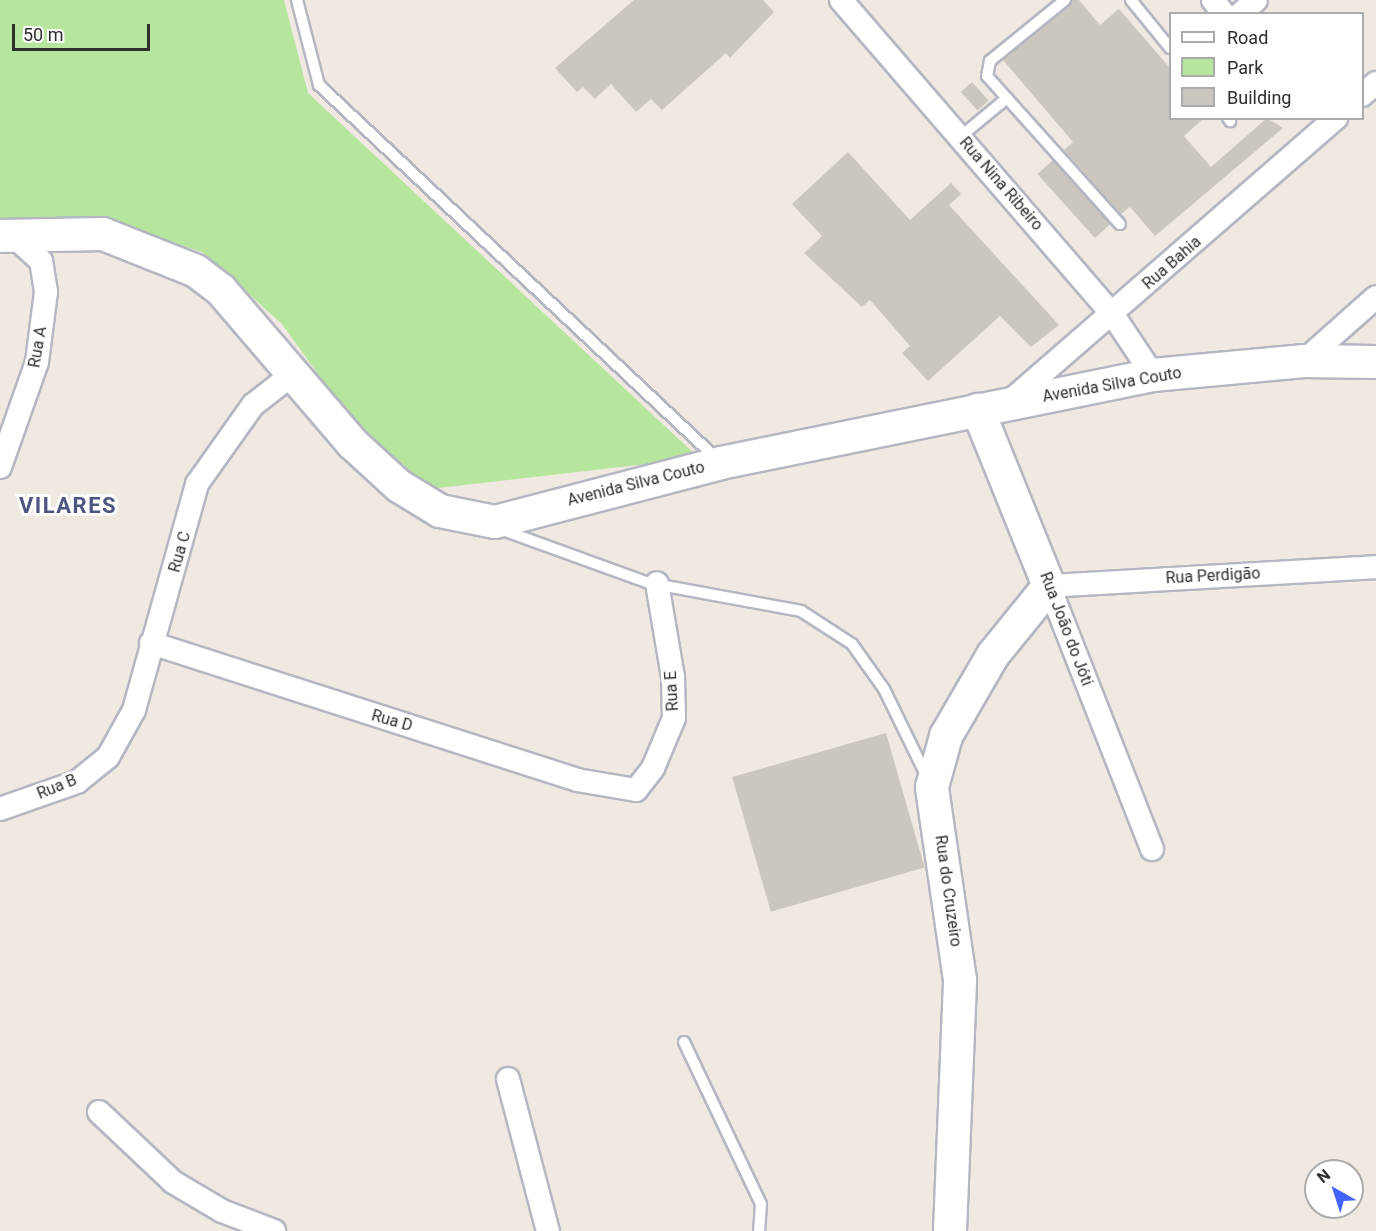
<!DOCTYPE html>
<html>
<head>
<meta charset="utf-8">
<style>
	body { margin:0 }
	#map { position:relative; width:1376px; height:1231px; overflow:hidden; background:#efe9e1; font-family:Roboto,sans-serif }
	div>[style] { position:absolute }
	.green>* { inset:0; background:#b6e59e }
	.building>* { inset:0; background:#cbc7bf; transform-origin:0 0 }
	.roads { filter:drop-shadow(2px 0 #b4b7c1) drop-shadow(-2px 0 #b4b7c1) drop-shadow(0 2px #b4b7c1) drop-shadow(0 -2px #b4b7c1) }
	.lane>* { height:10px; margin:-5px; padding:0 5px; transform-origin:5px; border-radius:5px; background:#fff }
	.street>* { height:22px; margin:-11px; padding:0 11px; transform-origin:11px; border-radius:11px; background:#fff }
	.secondary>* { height:32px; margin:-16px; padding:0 16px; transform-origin:16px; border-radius:16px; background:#fff }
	span { translate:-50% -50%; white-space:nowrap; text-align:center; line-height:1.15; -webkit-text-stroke:6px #fff; paint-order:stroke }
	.street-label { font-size:16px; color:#2e2e2e }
	.district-label { font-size:22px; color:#4d5680; font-weight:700; letter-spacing:1.5px }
	.legend { position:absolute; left:1169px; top:12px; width:195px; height:108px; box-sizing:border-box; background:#fff; border:2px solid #ababab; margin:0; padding:8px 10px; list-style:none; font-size:18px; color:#2e2e2e }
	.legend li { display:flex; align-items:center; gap:12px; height:30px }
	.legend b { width:30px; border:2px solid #ababab }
	.north { position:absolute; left:1304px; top:1159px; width:60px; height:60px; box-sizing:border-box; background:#fff; border:2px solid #ababab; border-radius:50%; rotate:321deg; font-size:16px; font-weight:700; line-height:24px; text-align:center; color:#2e2e2e }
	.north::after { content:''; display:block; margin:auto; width:21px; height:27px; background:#4264fb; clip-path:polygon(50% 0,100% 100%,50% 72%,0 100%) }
	.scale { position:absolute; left:12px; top:24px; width:138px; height:27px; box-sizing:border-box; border:3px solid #2e2e2e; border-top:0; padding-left:8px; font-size:18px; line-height:21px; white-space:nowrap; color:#2e2e2e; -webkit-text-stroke:4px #fff; paint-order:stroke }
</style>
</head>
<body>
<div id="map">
	<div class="green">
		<div style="clip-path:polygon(0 0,284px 0,308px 93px,699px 458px,429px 489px,361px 434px,282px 324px,202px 252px,97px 218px,28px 220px,0 227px)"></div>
	</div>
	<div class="building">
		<div style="clip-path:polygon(634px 0,763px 0,774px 12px,730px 58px,726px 53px,662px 110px,651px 99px,636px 112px,611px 84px,595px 99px,583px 87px,577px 92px,555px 68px)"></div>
		<div style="clip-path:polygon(1072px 0,1079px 0,1100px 25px,1119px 9px,1170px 68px,1170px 118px,1204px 118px,1184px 136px,1211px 167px,1267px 118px,1283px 128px,1155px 236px,1130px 207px,1121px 214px,1064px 150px,1073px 142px,1003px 60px)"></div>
		<div style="left:972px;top:82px;width:25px;height:15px;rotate:48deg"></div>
		<div style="clip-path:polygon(848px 152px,910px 220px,951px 183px,961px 194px,949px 205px,1059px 325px,1031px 347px,1000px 316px,928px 381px,902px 353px,910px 346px,870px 300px,862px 307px,804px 253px,822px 236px,792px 204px)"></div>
		<div style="left:1053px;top:160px;width:86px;height:21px;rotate:48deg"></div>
		<div style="left:886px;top:733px;width:140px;height:160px;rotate:74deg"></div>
	</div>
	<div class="roads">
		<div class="lane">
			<div style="left:297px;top:0;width:88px;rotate:75.5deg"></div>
			<div style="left:319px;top:85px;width:548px;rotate:43.22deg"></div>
			<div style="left:1065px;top:0;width:97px;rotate:140.9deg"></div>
			<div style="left:990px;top:61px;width:15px;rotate:101deg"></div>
			<div style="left:987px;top:76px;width:199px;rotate:48.1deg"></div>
			<div style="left:1131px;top:0;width:62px;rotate:50.9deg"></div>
			<div style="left:1228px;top:118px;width:4px;rotate:56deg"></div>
			<div style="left:960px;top:137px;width:61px;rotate:-39.7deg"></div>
			<div style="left:497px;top:528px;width:162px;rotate:19.9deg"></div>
			<div style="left:649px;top:583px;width:155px;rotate:10.4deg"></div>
			<div style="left:801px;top:611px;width:61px;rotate:32.9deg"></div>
			<div style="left:852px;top:644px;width:55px;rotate:54.6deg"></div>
			<div style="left:884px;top:689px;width:98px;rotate:64deg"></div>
			<div style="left:684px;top:1042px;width:179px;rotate:64.6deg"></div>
			<div style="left:761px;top:1204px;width:27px;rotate:94deg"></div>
		</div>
		<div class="street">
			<div style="left:841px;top:0;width:416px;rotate:49.2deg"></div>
			<div style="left:1113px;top:315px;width:72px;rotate:56.3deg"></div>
			<div style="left:1213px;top:0;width:18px;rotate:52deg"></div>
			<div style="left:1240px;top:14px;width:21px;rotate:-41deg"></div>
			<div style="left:1362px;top:95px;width:18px;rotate:-41deg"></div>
			<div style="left:1304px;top:361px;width:96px;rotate:-41.6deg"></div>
			<div style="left:1008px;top:403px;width:435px;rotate:-41deg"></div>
			<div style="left:0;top:467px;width:111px;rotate:-70.6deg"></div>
			<div style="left:37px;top:362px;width:71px;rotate:-82.7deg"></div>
			<div style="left:46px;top:292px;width:31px;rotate:-99deg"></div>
			<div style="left:41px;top:261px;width:39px;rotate:-138deg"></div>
			<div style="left:151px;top:643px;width:447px;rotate:17.8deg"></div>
			<div style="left:577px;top:780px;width:60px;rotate:9.6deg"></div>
			<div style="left:636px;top:790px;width:28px;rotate:-52deg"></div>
			<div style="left:653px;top:768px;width:54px;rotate:-67.2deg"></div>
			<div style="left:674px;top:718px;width:41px;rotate:-91.4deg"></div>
			<div style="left:673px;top:677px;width:95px;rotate:-99.7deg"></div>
			<div style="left:0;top:809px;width:82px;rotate:-19.3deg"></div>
			<div style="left:77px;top:782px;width:40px;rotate:-39deg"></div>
			<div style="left:108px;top:757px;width:54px;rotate:-61deg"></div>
			<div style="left:134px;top:710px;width:235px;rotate:-74.4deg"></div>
			<div style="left:197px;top:484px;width:97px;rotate:-54.7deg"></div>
			<div style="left:253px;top:405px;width:52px;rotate:-38deg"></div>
			<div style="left:1152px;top:849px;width:282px;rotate:-111.4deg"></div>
			<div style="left:1049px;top:586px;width:328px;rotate:-3.3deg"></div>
			<div style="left:508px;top:1079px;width:157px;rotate:75.3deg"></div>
			<div style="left:99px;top:1112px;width:102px;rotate:43.4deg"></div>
			<div style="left:173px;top:1182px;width:57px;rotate:30.6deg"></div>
			<div style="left:222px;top:1211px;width:56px;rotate:21deg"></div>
		</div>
		<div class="secondary">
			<div style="left:0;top:236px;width:103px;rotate:-1.1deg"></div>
			<div style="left:103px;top:234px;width:100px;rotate:21.7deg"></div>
			<div style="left:196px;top:271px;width:31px;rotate:37deg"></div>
			<div style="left:221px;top:290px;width:201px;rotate:49.4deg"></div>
			<div style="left:352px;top:443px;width:64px;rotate:42.5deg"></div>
			<div style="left:399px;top:486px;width:48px;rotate:31.4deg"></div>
			<div style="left:440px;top:511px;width:56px;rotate:11.3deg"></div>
			<div style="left:495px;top:522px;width:234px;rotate:-14.6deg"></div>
			<div style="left:721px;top:463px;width:441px;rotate:-11.5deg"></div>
			<div style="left:1153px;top:375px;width:152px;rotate:-5.3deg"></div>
			<div style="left:1304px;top:361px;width:72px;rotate:0.8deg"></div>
			<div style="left:950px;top:1231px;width:251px;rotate:-87.7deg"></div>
			<div style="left:960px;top:980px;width:195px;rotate:-98.3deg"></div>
			<div style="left:932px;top:787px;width:53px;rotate:-74.6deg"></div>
			<div style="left:946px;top:736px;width:94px;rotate:-59.9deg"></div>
			<div style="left:993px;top:655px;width:89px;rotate:-50.9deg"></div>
			<div style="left:1049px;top:586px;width:190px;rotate:-112deg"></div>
		</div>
	</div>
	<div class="street-label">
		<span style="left:1001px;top:184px;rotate:49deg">Rua Nina Ribeiro</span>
		<span style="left:1172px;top:263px;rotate:-41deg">Rua Bahia</span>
		<span style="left:38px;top:347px;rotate:-80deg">Rua A</span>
		<span style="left:1112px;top:385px;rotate:-10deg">Avenida Silva Couto</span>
		<span style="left:636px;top:484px;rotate:-14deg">Avenida Silva Couto</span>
		<span style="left:180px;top:552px;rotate:-74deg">Rua C</span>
		<span style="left:1213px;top:576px;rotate:-3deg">Rua Perdigão</span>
		<span style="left:1066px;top:629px;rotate:69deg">Rua João do Jóti</span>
		<span style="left:672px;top:691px;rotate:-93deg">Rua E</span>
		<span style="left:392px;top:721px;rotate:16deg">Rua D</span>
		<span style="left:57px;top:787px;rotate:-22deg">Rua B</span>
		<span style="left:948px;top:891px;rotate:82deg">Rua do Cruzeiro</span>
	</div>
	<div class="district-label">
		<span style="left:68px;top:506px">VILARES</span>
	</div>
	<ul class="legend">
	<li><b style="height:8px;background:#fff"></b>Road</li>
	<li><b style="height:16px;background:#b6e59e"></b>Park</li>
	<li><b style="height:16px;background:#cbc7bf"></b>Building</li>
	</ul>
	<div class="north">N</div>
	<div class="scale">50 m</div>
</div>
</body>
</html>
